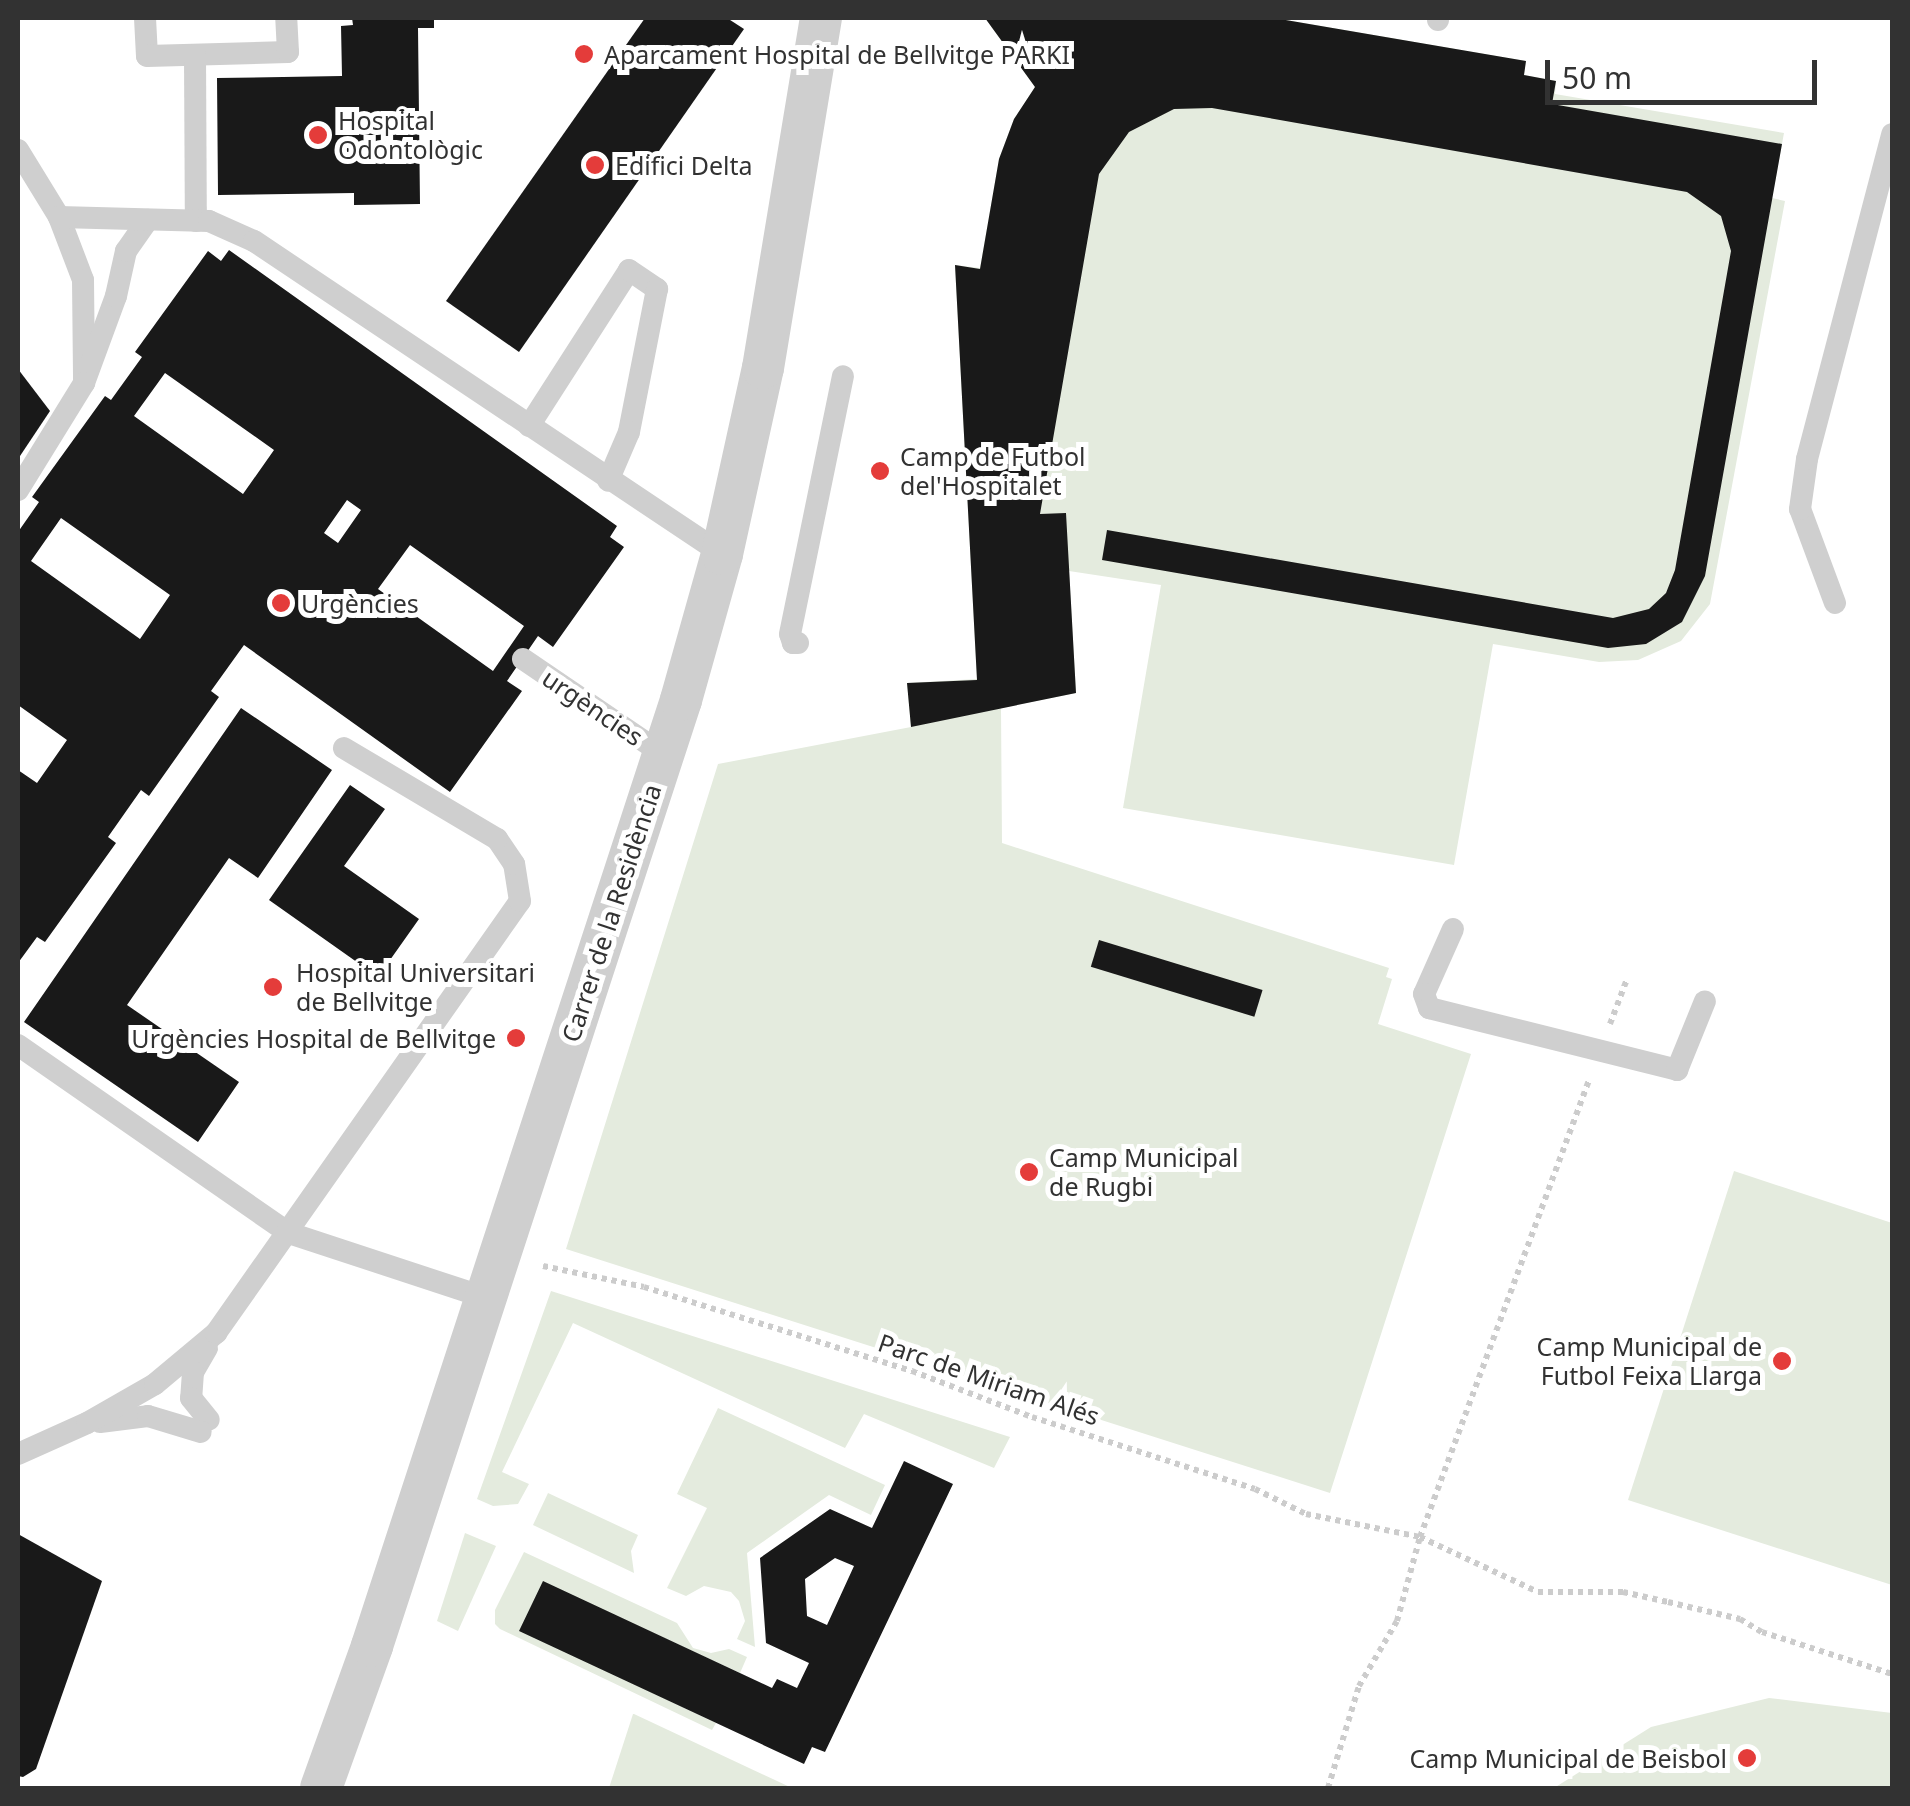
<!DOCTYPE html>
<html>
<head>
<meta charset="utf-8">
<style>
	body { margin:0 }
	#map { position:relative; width:1910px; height:1806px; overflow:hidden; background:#fff; font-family:"Noto Sans",sans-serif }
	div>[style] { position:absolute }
	.green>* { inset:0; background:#e4ebde }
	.building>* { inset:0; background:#191919; transform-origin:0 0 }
	.path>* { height:6px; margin-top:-3px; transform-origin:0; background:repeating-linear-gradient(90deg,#ccc 0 5px,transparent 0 10px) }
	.lane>* { height:22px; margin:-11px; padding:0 11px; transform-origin:11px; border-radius:11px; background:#cfcfcf }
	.street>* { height:42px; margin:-21px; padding:0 21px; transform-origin:21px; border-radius:21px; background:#cfcfcf }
	.dots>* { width:28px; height:28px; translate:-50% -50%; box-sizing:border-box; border:5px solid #fff; border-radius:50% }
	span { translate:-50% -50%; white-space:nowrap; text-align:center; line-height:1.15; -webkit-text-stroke:10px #fff; paint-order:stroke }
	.poi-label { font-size:25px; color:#323232 }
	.left { translate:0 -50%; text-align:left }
	.right { translate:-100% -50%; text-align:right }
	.street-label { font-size:25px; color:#323232 }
	.frame { position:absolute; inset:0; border:20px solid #323232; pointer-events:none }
	.scale { position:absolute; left:1545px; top:60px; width:272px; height:45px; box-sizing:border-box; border:5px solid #323232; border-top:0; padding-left:12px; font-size:30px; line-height:35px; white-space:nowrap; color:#323232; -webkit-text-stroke:8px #fff; paint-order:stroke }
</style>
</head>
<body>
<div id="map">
	<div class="green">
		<div style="clip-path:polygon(985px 18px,1274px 18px,1526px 61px,1524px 75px,1556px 81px,1555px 94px,1784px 133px,1772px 198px,1785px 201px,1710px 604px,1681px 641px,1638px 660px,1599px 662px,1493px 644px,1454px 865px,1123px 808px,1161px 585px,1069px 571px,1076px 693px,1001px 708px,1002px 843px,1389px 968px,1386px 977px,1392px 979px,1378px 1024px,1471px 1054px,1330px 1493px,566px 1249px,718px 764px,911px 727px,907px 683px,977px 679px,955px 265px,980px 268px,999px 159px,1014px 119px,1035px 87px)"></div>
		<div style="clip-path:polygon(1734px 1171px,1892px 1223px,1892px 1585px,1628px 1500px)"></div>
		<div style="clip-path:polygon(551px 1291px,1010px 1437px,994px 1468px,864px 1414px,845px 1448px,573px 1323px,502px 1472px,529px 1484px,518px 1504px,493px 1506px,477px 1499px)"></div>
		<div style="clip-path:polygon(718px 1408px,885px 1485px,871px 1515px,829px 1495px,747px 1553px,755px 1647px,737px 1639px,745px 1621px,739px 1601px,731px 1592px,704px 1586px,686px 1596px,667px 1588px,707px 1508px,677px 1494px)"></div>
		<div style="clip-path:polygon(548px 1493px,638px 1535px,631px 1551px,634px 1573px,533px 1525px)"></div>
		<div style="clip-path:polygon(465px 1533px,496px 1546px,458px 1631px,437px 1621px)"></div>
		<div style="clip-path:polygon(524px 1552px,677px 1623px,693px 1648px,711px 1653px,729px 1649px,747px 1657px,740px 1673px,543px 1582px,520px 1630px,716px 1723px,712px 1730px,500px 1629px,495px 1624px,495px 1610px)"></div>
		<div style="clip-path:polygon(1769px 1698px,1892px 1713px,1892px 1788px,1554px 1788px,1651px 1727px)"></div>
		<div style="clip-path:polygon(633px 1714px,634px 1714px,792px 1788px,609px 1788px)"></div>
	</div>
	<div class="building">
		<div style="clip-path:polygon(352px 18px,434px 18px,434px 28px,418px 28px,420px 204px,354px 205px,354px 193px,218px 195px,217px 78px,342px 76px,341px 26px,353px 25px)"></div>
		<div style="clip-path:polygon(645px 18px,727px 18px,744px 29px,519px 352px,446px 301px)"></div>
		<div style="clip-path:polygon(985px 18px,1274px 18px,1526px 61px,1524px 75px,1556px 81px,1552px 104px,1782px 144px,1705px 576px,1682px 622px,1646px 644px,1608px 648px,1102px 560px,1107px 530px,1613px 618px,1649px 609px,1666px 593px,1675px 570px,1731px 251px,1721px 216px,1687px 192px,1212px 108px,1174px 109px,1129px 132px,1099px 174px,1040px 514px,1066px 513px,1076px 693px,911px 727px,907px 683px,977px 680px,955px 265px,980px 269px,999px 159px,1014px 119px,1035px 87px)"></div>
		<div style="clip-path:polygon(evenodd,229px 250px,617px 526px,610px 537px,624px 547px,553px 647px,538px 636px,507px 681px,522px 691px,450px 792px,244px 645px,211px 691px,219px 697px,149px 796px,141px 790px,108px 837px,116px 843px,45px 942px,37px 937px,18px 963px,18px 770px,37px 783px,67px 740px,18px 705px,18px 532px,39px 502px,32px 497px,105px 396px,111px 400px,142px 357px,135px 352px,208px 251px,221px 261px,229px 250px,165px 373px,274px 450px,243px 494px,134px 416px,165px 373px,229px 250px,347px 500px,361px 510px,338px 543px,324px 533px,347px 500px,229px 250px,61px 518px,170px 595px,140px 639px,31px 561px,61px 518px,229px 250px,410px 545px,524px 626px,493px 671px,378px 589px,410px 545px)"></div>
		<div style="clip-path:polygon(18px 369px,50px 411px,18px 459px)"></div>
		<div style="clip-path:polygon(241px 708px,332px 770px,258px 878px,229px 858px,127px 1005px,239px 1082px,198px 1142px,24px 1022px)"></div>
		<div style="clip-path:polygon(350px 785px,385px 809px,344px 866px,419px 919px,378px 977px,269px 900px)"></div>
		<div style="left:1099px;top:940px;width:171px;height:28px;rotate:17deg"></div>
		<div style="clip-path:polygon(evenodd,904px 1461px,953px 1484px,825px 1752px,812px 1747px,804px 1764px,519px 1631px,543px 1581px,772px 1688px,777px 1679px,797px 1688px,809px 1663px,766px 1643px,760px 1558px,830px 1509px,872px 1528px,904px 1461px,835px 1558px,854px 1566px,827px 1625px,807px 1616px,805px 1579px,835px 1558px)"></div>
		<div style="clip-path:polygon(18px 1534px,102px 1581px,36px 1769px,23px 1777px,18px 1776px)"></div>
	</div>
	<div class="path">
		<div style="left:1610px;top:1024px;width:48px;rotate:-69.3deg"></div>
		<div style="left:543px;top:1266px;width:103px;rotate:11.7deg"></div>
		<div style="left:644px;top:1287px;width:281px;rotate:17.4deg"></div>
		<div style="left:912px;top:1371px;width:129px;rotate:21deg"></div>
		<div style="left:1032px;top:1417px;width:234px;rotate:17.9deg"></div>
		<div style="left:1255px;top:1489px;width:57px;rotate:26.1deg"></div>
		<div style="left:1306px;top:1514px;width:116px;rotate:11.4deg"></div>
		<div style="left:1420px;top:1537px;width:130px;rotate:25deg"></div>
		<div style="left:1538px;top:1592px;width:85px"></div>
		<div style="left:1623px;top:1592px;width:46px;rotate:12.5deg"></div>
		<div style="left:1668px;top:1602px;width:74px;rotate:13.3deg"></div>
		<div style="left:1740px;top:1619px;width:26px;rotate:31deg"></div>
		<div style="left:1762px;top:1632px;width:137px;rotate:17.9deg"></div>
		<div style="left:1328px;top:1788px;width:107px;rotate:-73.1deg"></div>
		<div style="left:1359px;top:1686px;width:75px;rotate:-59.7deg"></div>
		<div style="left:1397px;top:1621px;width:87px;rotate:-74.7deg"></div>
		<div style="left:1420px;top:1537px;width:489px;rotate:-69.7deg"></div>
	</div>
	<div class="lane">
		<div style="left:145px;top:18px;width:38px;rotate:87deg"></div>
		<div style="left:147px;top:56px;width:141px;rotate:-1.6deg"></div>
		<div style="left:288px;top:52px;width:34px;rotate:-93deg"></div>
		<div style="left:1438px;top:20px;width:2px;rotate:-90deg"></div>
		<div style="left:195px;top:55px;width:166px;rotate:89.7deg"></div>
		<div style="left:18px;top:150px;width:79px;rotate:58.5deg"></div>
		<div style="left:59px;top:217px;width:67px;rotate:69.1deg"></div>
		<div style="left:83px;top:280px;width:103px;rotate:89.4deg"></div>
		<div style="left:84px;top:383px;width:93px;rotate:-69.8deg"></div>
		<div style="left:116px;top:296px;width:46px;rotate:-77.5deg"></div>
		<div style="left:126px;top:251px;width:38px;rotate:-55deg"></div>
		<div style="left:59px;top:217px;width:150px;rotate:1.5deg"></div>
		<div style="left:209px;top:221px;width:49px;rotate:24deg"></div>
		<div style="left:254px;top:241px;width:563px;rotate:33.77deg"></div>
		<div style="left:529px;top:426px;width:185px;rotate:-57.3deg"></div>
		<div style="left:629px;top:270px;width:34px;rotate:34deg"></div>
		<div style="left:657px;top:289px;width:146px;rotate:101.1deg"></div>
		<div style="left:629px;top:432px;width:53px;rotate:113.2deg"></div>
		<div style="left:18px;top:490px;width:126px;rotate:-58.3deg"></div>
		<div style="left:1835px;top:603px;width:100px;rotate:-110.4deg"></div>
		<div style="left:1800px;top:509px;width:50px;rotate:-82deg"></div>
		<div style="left:1807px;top:459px;width:336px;rotate:-75.3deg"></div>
		<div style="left:798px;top:643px;width:5px;rotate:180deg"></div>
		<div style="left:793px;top:643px;width:9px;rotate:-108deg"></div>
		<div style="left:790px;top:634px;width:263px;rotate:-78.4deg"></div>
		<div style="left:523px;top:659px;width:169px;rotate:34.2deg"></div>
		<div style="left:1453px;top:929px;width:71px;rotate:114deg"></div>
		<div style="left:1424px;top:994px;width:15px;rotate:70deg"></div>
		<div style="left:1429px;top:1008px;width:256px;rotate:14deg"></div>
		<div style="left:1677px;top:1070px;width:74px;rotate:-67.9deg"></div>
		<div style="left:18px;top:1045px;width:330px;rotate:34.8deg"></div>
		<div style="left:289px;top:1233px;width:205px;rotate:18.2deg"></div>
		<div style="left:207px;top:1348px;width:28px;rotate:120deg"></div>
		<div style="left:193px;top:1372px;width:26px;rotate:94deg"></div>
		<div style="left:191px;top:1398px;width:28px;rotate:51deg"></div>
		<div style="left:100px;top:1422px;width:48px;rotate:-7.1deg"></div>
		<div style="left:148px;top:1416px;width:55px;rotate:16.8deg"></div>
		<div style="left:18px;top:1454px;width:76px;rotate:-24.2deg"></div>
		<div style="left:87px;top:1423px;width:78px;rotate:-29.8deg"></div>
		<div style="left:155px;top:1384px;width:80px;rotate:-39.9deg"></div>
		<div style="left:216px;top:1333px;width:528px;rotate:-54.87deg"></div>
		<div style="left:520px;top:901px;width:37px;rotate:-99deg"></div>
		<div style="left:514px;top:864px;width:30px;rotate:-124deg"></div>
		<div style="left:497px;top:839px;width:178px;rotate:-149.3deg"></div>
	</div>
	<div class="street">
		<div style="left:321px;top:1788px;width:151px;rotate:-70.2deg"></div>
		<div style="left:372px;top:1646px;width:995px;rotate:-71.91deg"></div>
		<div style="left:681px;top:700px;width:152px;rotate:-74.3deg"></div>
		<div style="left:722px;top:554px;width:190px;rotate:-77.6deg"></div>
		<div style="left:763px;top:368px;width:355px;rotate:-80.6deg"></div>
	</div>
	<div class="dots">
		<div style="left:584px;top:54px;background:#e43c3a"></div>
		<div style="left:318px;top:135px;background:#e43c3a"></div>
		<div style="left:595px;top:165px;background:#e43c3a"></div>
		<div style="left:880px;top:471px;background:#e43c3a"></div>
		<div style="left:281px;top:603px;background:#e43c3a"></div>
		<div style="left:273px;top:987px;background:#e43c3a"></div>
		<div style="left:516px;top:1038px;background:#e43c3a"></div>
		<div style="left:1029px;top:1172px;background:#e43c3a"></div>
		<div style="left:1782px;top:1361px;background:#e43c3a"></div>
		<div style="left:1747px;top:1758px;background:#e43c3a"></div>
	</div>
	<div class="poi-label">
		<span class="left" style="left:604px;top:54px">Aparcament Hospital de Bellvitge PARKI</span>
		<span class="left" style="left:338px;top:135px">Hospital<br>Odontològic</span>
		<span class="left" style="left:615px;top:165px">Edifici Delta</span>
		<span class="left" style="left:900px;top:471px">Camp de Futbol<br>del'Hospitalet</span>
		<span class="left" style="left:301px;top:603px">Urgències</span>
		<span class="left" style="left:296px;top:987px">Hospital Universitari<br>de Bellvitge</span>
		<span class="right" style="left:496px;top:1038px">Urgències Hospital de Bellvitge</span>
		<span class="left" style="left:1049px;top:1172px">Camp Municipal<br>de Rugbi</span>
		<span class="right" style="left:1762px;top:1361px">Camp Municipal de<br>Futbol Feixa Llarga</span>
		<span class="right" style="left:1727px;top:1758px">Camp Municipal de Beisbol</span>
	</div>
	<div class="street-label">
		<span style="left:593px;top:707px;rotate:34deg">urgències</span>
		<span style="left:611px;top:913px;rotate:-72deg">Carrer de la Residència</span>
		<span style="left:989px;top:1379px;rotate:19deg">Parc de Miriam Alés</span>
	</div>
	<div class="frame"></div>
	<div class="scale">50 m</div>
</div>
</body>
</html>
